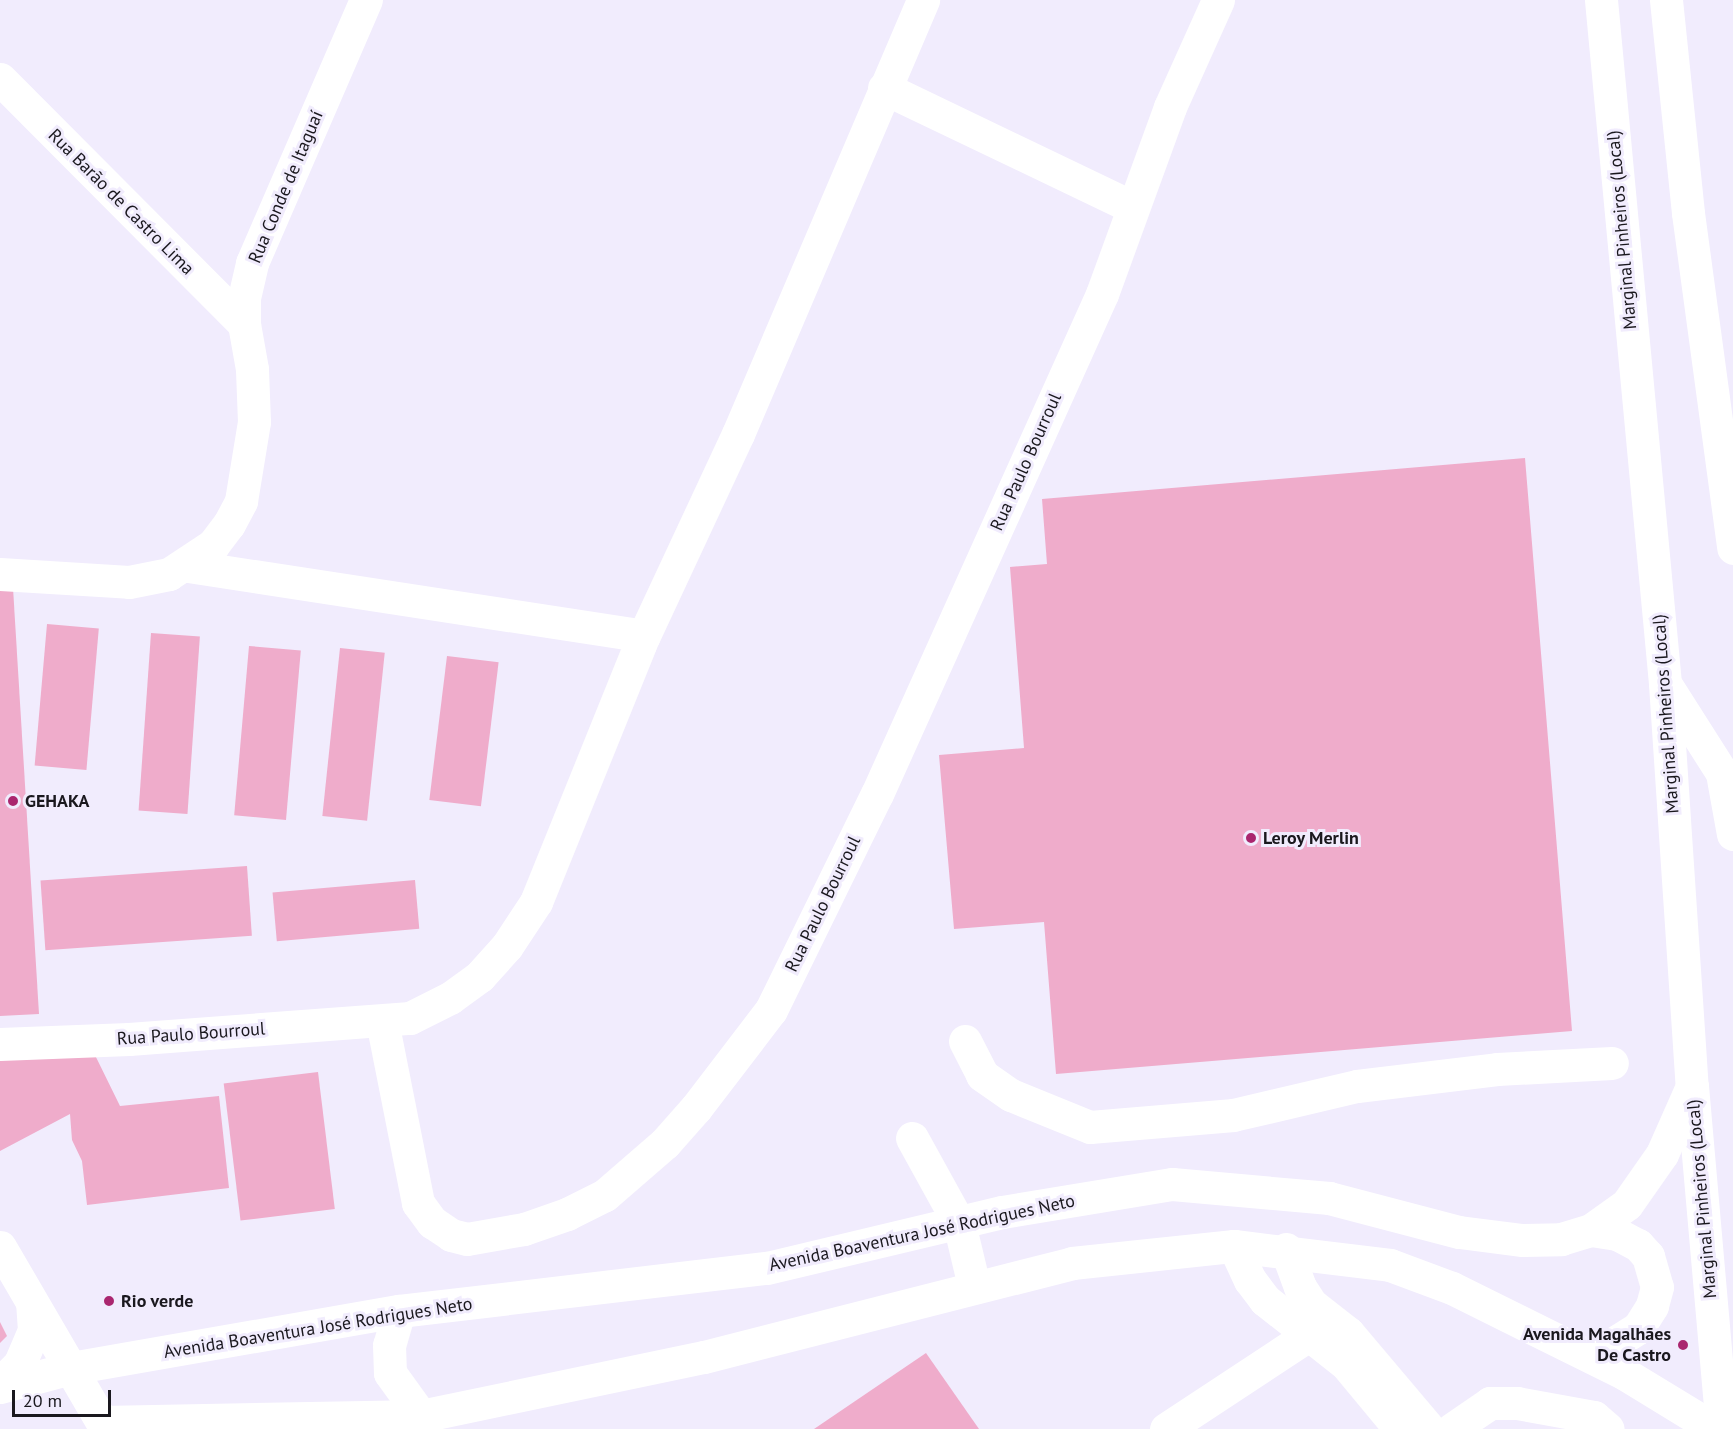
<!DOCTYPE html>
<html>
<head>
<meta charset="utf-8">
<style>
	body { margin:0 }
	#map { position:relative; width:1733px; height:1429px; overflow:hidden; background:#f1ecfd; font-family:"PT Sans",sans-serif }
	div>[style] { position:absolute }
	.building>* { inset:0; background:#efaccb; transform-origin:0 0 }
	.minor>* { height:33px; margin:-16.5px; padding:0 16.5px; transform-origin:16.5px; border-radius:16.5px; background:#fff }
	.highway>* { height:33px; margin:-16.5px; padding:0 16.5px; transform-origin:16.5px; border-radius:16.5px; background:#fff }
	.dots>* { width:16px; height:16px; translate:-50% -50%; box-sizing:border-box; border:3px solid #f1ecfd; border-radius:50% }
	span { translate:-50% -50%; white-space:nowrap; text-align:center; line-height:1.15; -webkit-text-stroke:6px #f1ecfd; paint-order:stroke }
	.street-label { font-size:18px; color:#1a181e }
	.poi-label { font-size:18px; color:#1a181e; font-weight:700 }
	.left { translate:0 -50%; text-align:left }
	.right { translate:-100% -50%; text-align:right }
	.scale { position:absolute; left:12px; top:1390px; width:99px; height:27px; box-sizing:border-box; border:3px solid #1a181e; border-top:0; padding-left:8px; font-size:18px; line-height:21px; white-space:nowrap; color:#1a181e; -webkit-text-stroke:4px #f1ecfd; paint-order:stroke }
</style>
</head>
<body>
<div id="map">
	<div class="building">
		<div style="clip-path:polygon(1525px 458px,1572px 1031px,1056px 1074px,1044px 922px,954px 929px,939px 755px,1024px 748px,1010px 567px,1047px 564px,1042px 499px)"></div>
		<div style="clip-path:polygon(0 587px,13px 588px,39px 1014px,0 1016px)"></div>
		<div style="left:47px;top:624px;width:52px;height:142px;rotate:5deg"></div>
		<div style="left:151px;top:633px;width:49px;height:178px;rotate:4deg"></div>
		<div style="left:249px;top:646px;width:52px;height:170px;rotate:5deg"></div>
		<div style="left:340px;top:648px;width:45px;height:169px;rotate:6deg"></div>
		<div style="left:447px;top:656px;width:52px;height:145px;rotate:7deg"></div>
		<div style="left:247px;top:866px;width:70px;height:207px;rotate:86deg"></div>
		<div style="left:415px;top:880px;width:49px;height:143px;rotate:85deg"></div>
		<div style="clip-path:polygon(0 1042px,93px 1051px,120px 1106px,219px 1096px,229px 1188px,87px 1205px,82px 1161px,72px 1140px,70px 1114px,0 1151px)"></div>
		<div style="left:318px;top:1072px;width:138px;height:95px;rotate:83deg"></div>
		<div style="clip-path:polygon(0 1322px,7px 1336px,0 1343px)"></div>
		<div style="clip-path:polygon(926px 1353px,979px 1429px,814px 1429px)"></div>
	</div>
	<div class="minor">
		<div style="left:0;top:79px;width:346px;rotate:45.1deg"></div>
		<div style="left:884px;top:88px;width:275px;rotate:25.6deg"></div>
		<div style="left:188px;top:566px;width:461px;rotate:8.7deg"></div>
		<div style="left:0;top:574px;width:129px;rotate:3.5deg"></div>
		<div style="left:129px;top:582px;width:41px;rotate:-11.3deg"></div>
		<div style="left:169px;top:574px;width:53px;rotate:-33.4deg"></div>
		<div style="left:213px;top:545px;width:26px;rotate:-53deg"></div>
		<div style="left:229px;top:524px;width:26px;rotate:-62deg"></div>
		<div style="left:241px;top:501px;width:80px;rotate:-80.7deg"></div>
		<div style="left:254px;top:422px;width:53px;rotate:-92.2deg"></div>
		<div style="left:252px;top:369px;width:46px;rotate:-100.1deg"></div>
		<div style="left:244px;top:324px;width:26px;rotate:-90deg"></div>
		<div style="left:244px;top:298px;width:36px;rotate:-77deg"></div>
		<div style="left:252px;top:263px;width:287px;rotate:-66.6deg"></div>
		<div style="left:382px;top:1021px;width:186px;rotate:78.8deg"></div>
		<div style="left:418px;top:1203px;width:24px;rotate:54deg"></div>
		<div style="left:432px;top:1222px;width:23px;rotate:34deg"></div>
		<div style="left:451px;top:1235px;width:16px;rotate:14deg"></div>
		<div style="left:467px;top:1239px;width:58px;rotate:-10deg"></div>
		<div style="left:524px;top:1229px;width:46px;rotate:-19.2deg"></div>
		<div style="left:567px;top:1214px;width:42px;rotate:-26.6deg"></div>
		<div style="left:605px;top:1195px;width:79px;rotate:-40.9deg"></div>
		<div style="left:665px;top:1143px;width:47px;rotate:-48.5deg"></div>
		<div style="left:696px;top:1108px;width:123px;rotate:-52.6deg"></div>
		<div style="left:771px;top:1010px;width:241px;rotate:-63.9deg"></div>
		<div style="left:877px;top:794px;width:548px;rotate:-65.77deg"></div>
		<div style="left:1102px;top:294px;width:199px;rotate:-70deg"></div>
		<div style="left:1170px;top:107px;width:117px;rotate:-65.8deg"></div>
		<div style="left:965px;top:1041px;width:38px;rotate:63deg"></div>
		<div style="left:982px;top:1075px;width:35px;rotate:35deg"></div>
		<div style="left:1011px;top:1095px;width:85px;rotate:22.1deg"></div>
		<div style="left:1090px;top:1127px;width:144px;rotate:-4.8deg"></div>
		<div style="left:1233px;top:1115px;width:127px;rotate:-13.2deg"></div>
		<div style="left:1357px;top:1086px;width:141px;rotate:-6.9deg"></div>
		<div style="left:1497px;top:1069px;width:115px;rotate:-3deg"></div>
		<div style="left:0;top:1044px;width:129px;rotate:-2.2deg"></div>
		<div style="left:129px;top:1039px;width:282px;rotate:-4.3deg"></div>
		<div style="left:410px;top:1018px;width:45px;rotate:-26.6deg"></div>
		<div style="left:450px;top:998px;width:37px;rotate:-36deg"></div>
		<div style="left:480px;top:976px;width:40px;rotate:-48deg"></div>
		<div style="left:507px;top:946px;width:53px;rotate:-56.6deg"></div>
		<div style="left:536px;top:902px;width:278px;rotate:-68deg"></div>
		<div style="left:640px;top:644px;width:232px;rotate:-65deg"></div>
		<div style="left:738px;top:434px;width:472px;rotate:-66.9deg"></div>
		<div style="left:912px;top:1138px;width:97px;rotate:61.1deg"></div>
		<div style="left:959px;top:1223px;width:65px;rotate:76.6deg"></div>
		<div style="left:1591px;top:1230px;width:26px;rotate:9deg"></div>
		<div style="left:1617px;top:1234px;width:24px;rotate:28deg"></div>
		<div style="left:1638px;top:1245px;width:15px;rotate:48deg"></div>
		<div style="left:1648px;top:1256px;width:32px;rotate:74deg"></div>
		<div style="left:1657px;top:1287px;width:20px;rotate:105deg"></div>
		<div style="left:1652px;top:1306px;width:26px;rotate:122deg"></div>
		<div style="left:1638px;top:1328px;width:54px;rotate:147.8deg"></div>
		<div style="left:1234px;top:1246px;width:38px;rotate:65deg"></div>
		<div style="left:1250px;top:1280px;width:25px;rotate:53deg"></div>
		<div style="left:1265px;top:1300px;width:103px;rotate:38.3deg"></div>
		<div style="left:1346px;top:1364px;width:85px;rotate:50.3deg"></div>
		<div style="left:0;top:1247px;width:211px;rotate:59.8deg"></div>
		<div style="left:1286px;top:1249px;width:40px;rotate:69.8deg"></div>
		<div style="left:1300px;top:1287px;width:20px;rotate:57deg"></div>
		<div style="left:1311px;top:1304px;width:47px;rotate:38.1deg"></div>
		<div style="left:1348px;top:1333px;width:126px;rotate:49.8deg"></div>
		<div style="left:399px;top:1311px;width:35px;rotate:106deg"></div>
		<div style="left:389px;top:1345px;width:28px;rotate:88deg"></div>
		<div style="left:390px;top:1373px;width:53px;rotate:54.2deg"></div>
		<div style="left:0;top:1384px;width:29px;rotate:-46deg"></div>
		<div style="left:20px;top:1363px;width:36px;rotate:-67deg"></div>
		<div style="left:34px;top:1330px;width:27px;rotate:-94deg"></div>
		<div style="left:0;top:1387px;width:73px;rotate:-15deg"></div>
		<div style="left:71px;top:1368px;width:333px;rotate:-9.9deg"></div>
		<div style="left:399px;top:1311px;width:371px;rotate:-6.7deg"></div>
		<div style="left:767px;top:1268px;width:242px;rotate:-13.4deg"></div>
		<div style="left:1002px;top:1212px;width:172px;rotate:-9.4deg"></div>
		<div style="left:1172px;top:1184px;width:158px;rotate:5.1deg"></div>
		<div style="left:1329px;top:1198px;width:134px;rotate:14.7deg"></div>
		<div style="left:1459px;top:1232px;width:64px;rotate:7.2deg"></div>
		<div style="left:1522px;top:1240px;width:39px;rotate:-1deg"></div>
		<div style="left:1561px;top:1239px;width:31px;rotate:-17deg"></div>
		<div style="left:1591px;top:1230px;width:44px;rotate:-35.8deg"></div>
		<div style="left:1627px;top:1204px;width:61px;rotate:-55deg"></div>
		<div style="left:1662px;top:1154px;width:74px;rotate:-66.2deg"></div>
		<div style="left:102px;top:1422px;width:319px;rotate:-1.1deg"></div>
		<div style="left:421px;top:1416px;width:289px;rotate:-11.8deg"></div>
		<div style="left:704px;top:1357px;width:380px;rotate:-14.3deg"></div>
		<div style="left:1072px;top:1263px;width:163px;rotate:-6deg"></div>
		<div style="left:1234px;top:1246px;width:157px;rotate:6.9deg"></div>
		<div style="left:1390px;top:1265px;width:66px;rotate:20.4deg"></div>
		<div style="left:1452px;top:1288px;width:193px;rotate:26.4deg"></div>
		<div style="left:1625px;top:1374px;width:105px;rotate:31.4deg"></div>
		<div style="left:1166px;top:1429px;width:191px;rotate:-33.4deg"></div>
		<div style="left:1452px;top:1429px;width:46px;rotate:-34.4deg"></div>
		<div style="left:1490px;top:1403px;width:27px"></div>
		<div style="left:1517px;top:1403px;width:78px;rotate:10.3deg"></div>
		<div style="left:1594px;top:1417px;width:18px;rotate:41deg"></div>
	</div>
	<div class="highway">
		<div style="left:1601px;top:0;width:687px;rotate:84.65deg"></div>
		<div style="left:1665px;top:684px;width:403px;rotate:86.2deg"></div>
		<div style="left:1692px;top:1086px;width:344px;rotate:85deg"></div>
		<div style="left:1666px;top:0;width:214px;rotate:84.1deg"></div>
		<div style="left:1688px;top:213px;width:338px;rotate:82.3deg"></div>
		<div style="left:1668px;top:688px;width:101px;rotate:57.6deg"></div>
		<div style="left:1722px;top:773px;width:62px;rotate:79.8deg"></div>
	</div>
	<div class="dots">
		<div style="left:13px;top:801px;background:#aa266f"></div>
		<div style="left:1251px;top:838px;background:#aa266f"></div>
		<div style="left:109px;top:1301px;background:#aa266f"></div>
		<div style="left:1683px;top:1345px;background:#aa266f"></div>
	</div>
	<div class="street-label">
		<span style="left:286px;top:187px;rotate:-67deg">Rua Conde de Itaguaí</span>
		<span style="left:121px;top:202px;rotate:45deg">Rua Barão de Castro Lima</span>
		<span style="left:1622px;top:230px;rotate:-95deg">Marginal Pinheiros (Local)</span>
		<span style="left:1026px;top:462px;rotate:-66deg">Rua Paulo Bourroul</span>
		<span style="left:1666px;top:714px;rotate:-94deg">Marginal Pinheiros (Local)</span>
		<span style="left:823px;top:904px;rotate:-64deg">Rua Paulo Bourroul</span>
		<span style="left:191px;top:1034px;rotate:-4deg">Rua Paulo Bourroul</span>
		<span style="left:1702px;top:1199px;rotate:-95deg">Marginal Pinheiros (Local)</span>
		<span style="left:922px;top:1233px;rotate:-12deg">Avenida Boaventura José Rodrigues Neto</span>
		<span style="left:318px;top:1328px;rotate:-9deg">Avenida Boaventura José Rodrigues Neto</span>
	</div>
	<div class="poi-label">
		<span class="left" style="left:25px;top:801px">GEHAKA</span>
		<span class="left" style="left:1263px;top:838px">Leroy Merlin</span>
		<span class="left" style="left:121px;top:1301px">Rio verde</span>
		<span class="right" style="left:1671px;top:1345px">Avenida Magalhães<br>De Castro</span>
	</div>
	<div class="scale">20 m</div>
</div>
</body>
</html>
